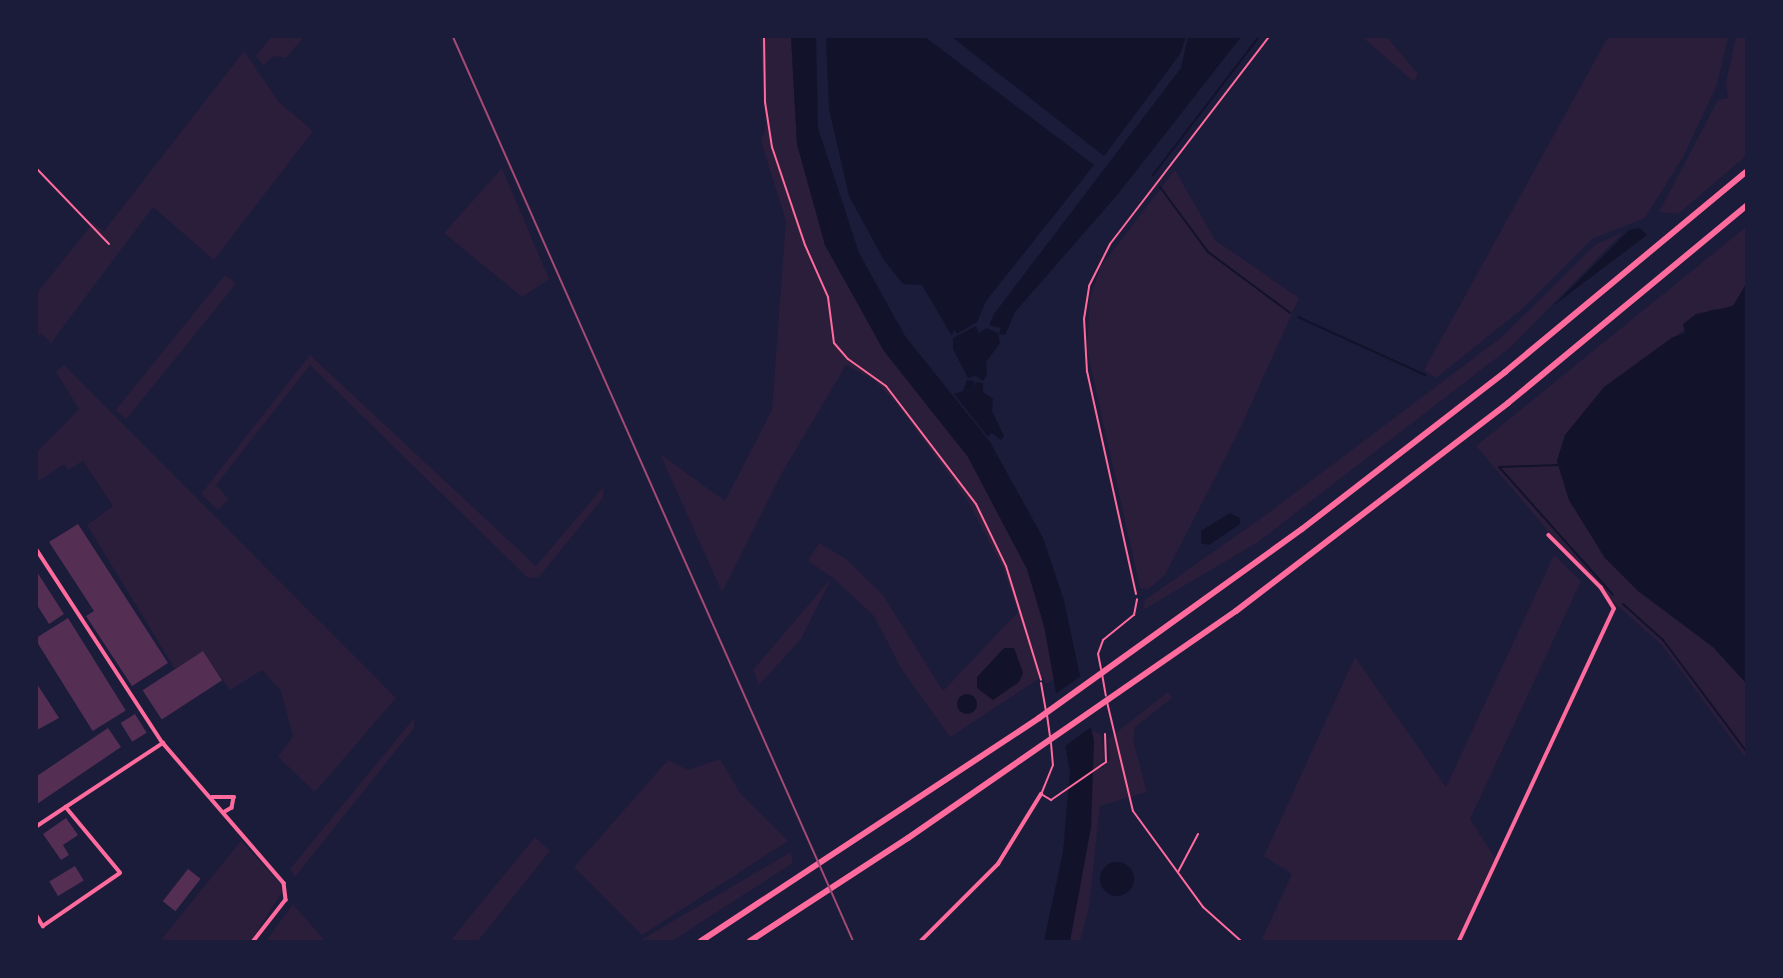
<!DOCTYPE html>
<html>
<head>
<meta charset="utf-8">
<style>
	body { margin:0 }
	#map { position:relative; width:1783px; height:978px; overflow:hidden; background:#1b1b3a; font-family:"Fira Sans Condensed",sans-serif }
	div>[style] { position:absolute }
	.green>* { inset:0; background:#2a1e3b; transform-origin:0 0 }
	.water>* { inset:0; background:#12122b }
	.round { border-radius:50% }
	.pier>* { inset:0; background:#1b1b3a }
	.stream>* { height:2px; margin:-1px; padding:0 1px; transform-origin:1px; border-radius:1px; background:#12122b }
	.building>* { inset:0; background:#542f53; transform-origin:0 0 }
	.path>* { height:2px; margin:-1px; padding:0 1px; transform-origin:1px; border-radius:1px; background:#ff6b9d }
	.service>* { height:2px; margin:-1px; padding:0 1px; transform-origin:1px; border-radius:1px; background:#ff6b9d }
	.minor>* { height:3.5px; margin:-1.75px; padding:0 1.75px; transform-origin:1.75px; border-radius:1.75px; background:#ff6b9d }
	.motorway>* { height:6px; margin:-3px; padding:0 3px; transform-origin:3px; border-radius:3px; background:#ff6b9d }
	.rail>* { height:2px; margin:-1px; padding:0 1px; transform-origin:1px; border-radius:1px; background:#a44b75 }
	span { translate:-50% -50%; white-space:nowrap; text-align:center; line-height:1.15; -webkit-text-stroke:5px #1b1b3a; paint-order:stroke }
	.frame { position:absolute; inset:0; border:38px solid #1b1b3a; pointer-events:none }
</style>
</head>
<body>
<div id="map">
	<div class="green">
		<div style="clip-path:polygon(271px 37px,304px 37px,286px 58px,274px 56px,263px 65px,256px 56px)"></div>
		<div style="clip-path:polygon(760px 37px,791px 37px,797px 144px,825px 245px,884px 351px,968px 457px,1027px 569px,1044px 627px,1055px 679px,1046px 684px,1043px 676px,950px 737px,902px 670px,874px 616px,832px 577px,801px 639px,759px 685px,753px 670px,832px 577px,808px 561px,819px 543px,846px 559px,883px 595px,943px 691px,1018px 612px,1003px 568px,968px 501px,897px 404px,874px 380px,846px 365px,782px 473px,722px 592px,660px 454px,725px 501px,772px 410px,786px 221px,761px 141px,766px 127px)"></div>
		<div style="clip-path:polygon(1362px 37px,1386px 37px,1391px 42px,1418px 74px,1414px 82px)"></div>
		<div style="clip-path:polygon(1608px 37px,1728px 37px,1717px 85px,1683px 157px,1645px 218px,1592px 239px,1522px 309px,1436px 378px,1424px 370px)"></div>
		<div style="clip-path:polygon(1736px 37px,1746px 37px,1746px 156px,1678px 214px,1659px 212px,1718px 100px,1728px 98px,1726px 83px)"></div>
		<div style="clip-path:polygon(244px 51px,278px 101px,313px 131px,214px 260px,153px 207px,51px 343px,41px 333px,37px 337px,37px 293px,93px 223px,104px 231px)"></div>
		<div style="clip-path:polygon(502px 168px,549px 279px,522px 297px,444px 233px)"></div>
		<div style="clip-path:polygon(1175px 170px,1215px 240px,1299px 298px,1239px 431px,1165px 575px,1148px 589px,1140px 588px,1087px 350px,1090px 298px,1101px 266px)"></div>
		<div style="clip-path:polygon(1746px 227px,1746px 284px,1737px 302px,1727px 309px,1712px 309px,1677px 335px,1565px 435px,1557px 461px,1569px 500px,1605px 558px,1638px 591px,1713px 647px,1746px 683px,1746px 758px,1661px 644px,1595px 586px,1476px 446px)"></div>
		<div style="clip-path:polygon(1623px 232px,1512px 346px,1258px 542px,1143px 610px,1145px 600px,1267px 514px,1503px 336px,1595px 245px)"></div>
		<div style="left:225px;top:275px;width:14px;height:174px;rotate:39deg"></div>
		<div style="clip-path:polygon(310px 355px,536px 566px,604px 486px,603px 498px,539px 577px,528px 578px,310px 365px,216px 485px,229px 499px,218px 510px,201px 494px)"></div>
		<div style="clip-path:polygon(64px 365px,396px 698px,315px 792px,278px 757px,293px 736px,281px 691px,262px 670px,230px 690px,203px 651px,175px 669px,87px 525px,113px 506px,83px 461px,68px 470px,64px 464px,37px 482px,37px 452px,79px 409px,56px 372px)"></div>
		<div style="clip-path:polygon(1554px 555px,1581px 581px,1470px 819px,1495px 858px,1456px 941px,1261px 941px,1292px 874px,1264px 856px,1355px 657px,1446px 787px)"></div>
		<div style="clip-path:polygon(1168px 692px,1172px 698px,1135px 727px,1133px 741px,1147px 792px,1100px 806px,1089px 907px,1080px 941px,1070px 941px,1091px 827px,1092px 731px,1101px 734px,1104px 756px,1100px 770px,1110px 760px,1108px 739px)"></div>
		<div style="clip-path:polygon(415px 717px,414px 728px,295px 877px,290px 869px)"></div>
		<div style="clip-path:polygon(720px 759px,740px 793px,788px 841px,642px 935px,574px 867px,668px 760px,688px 770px)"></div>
		<div style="clip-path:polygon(535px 837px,550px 851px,478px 941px,450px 941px)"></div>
		<div style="clip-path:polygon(241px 841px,280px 883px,282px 892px,251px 941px,160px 941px)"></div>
		<div style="clip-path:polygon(791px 852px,793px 863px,672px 941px,639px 941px)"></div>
		<div style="clip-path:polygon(293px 904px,325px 941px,266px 941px)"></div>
	</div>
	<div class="water">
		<div style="clip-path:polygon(791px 37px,816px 37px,818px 128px,859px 253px,905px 336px,990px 442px,1043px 538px,1064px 601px,1094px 741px,1091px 827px,1070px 941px,1044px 941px,1063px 852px,1070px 772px,1044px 625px,1027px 569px,968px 457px,884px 351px,825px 245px,797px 144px)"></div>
		<div style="clip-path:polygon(826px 37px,925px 37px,1094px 165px,986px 301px,977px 322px,957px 334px,954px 330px,952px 336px,922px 285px,903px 284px,884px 260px,849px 196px,829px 109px)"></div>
		<div style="clip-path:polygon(952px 37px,1186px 37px,1180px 54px,1104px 156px)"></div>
		<div style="clip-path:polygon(1188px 37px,1241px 37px,1118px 194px,1015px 312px,1005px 335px,999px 334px,1001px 328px,989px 325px,994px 314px,1181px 68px)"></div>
		<div style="clip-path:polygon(1640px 228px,1647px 235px,1554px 305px,1629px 230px)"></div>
		<div style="clip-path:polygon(1746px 284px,1746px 683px,1713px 647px,1638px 591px,1605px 558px,1569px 500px,1557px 461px,1565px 435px,1604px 387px,1673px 337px,1685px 333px,1683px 324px,1696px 314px,1733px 306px)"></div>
		<div style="clip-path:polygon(976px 326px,979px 333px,987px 328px,998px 333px,1000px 343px,986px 362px,987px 375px,983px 381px,976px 376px,968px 378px,953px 349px,953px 338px)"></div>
		<div style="clip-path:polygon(967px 380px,974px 381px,974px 387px,976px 382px,983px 383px,983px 392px,993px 399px,992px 411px,1004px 436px,1001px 440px,992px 433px,988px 437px,954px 394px,963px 391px)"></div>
		<div style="clip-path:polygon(1230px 513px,1240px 518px,1240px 524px,1209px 545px,1201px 543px,1201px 531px)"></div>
		<div style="clip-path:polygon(1004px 648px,1014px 648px,1023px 673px,1019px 682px,993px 700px,977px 688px,977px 677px)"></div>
		<div class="round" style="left:957px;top:694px;width:20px;height:20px"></div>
		<div class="round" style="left:1100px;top:862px;width:34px;height:34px"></div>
	</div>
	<div class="pier">
		<div style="clip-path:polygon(1085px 673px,1094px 725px,1064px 747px,1054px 695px)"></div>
	</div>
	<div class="stream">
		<div style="left:1153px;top:175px;width:174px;rotate:-52.5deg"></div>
		<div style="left:1160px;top:187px;width:81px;rotate:53.6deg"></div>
		<div style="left:1208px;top:252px;width:102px;rotate:36.6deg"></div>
		<div style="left:1298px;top:317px;width:140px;rotate:24.5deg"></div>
		<div style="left:1499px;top:467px;width:171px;rotate:48.3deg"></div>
		<div style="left:1500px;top:467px;width:58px;rotate:-2deg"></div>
		<div style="left:1623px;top:604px;width:54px;rotate:42deg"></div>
		<div style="left:1663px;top:640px;width:139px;rotate:53.2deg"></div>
	</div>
	<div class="building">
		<div style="clip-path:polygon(78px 524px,168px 663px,132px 686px,86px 616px,94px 611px,49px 542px)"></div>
		<div style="clip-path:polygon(37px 572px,64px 614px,49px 624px,37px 605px)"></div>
		<div style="left:68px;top:618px;width:109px;height:39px;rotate:58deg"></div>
		<div style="left:203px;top:651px;width:35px;height:72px;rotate:57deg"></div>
		<div style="clip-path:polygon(37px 684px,59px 718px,37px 730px)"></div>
		<div style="left:135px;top:714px;width:22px;height:17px;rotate:58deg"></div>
		<div style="clip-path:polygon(108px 728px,121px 747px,37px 804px,37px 776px)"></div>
		<div style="clip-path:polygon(66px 818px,78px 835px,63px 845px,69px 855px,61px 860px,43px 834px)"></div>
		<div style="left:75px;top:866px;width:17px;height:30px;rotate:59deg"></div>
		<div style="left:188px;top:869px;width:16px;height:41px;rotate:38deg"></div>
	</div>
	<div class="path">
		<div style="left:764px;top:37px;width:65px;rotate:89.1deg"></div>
		<div style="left:765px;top:102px;width:46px;rotate:81.2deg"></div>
		<div style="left:772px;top:147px;width:103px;rotate:71.4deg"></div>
		<div style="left:805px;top:245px;width:57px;rotate:66.1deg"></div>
		<div style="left:828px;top:297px;width:46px;rotate:82.6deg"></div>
		<div style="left:834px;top:343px;width:21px;rotate:49deg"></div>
		<div style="left:848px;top:359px;width:47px;rotate:35.4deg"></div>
		<div style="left:886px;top:386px;width:148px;rotate:52.7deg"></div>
		<div style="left:976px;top:504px;width:69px;rotate:64.2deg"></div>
		<div style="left:1006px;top:566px;width:119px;rotate:72.9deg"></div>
		<div style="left:37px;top:169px;width:104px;rotate:46.2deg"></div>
		<div style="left:1136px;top:594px;width:227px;rotate:-102.4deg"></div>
		<div style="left:1087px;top:372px;width:53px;rotate:-93.2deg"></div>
		<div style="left:1084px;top:319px;width:33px;rotate:-81deg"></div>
		<div style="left:1089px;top:286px;width:47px;rotate:-63.4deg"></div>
		<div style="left:1110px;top:244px;width:261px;rotate:-52.5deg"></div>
	</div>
	<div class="service">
		<div style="left:1101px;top:669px;width:15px;rotate:-101deg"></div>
		<div style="left:1098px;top:654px;width:15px;rotate:-70deg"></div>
		<div style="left:1103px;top:640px;width:40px;rotate:-39deg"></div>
		<div style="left:1134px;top:615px;width:16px;rotate:-79deg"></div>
		<div style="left:1102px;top:674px;width:22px;rotate:80deg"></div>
		<div style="left:1041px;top:683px;width:27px;rotate:80deg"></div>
		<div style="left:1107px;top:702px;width:112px;rotate:76.6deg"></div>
		<div style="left:1133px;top:811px;width:119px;rotate:53.9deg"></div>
		<div style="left:1203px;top:907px;width:51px;rotate:41.8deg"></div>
		<div style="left:1047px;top:715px;width:22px;rotate:82deg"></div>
		<div style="left:1051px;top:743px;width:22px;rotate:85deg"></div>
		<div style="left:1053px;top:765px;width:31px;rotate:112deg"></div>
		<div style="left:1041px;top:794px;width:12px;rotate:31deg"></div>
		<div style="left:1051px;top:800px;width:67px;rotate:-34.6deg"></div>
		<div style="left:1106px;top:762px;width:28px;rotate:-92deg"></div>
		<div style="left:1178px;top:872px;width:43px;rotate:-62.2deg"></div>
	</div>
	<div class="minor">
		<div style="left:37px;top:550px;width:230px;rotate:56.9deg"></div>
		<div style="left:163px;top:743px;width:185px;rotate:49.2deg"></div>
		<div style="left:284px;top:883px;width:17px;rotate:83deg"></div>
		<div style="left:286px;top:900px;width:52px;rotate:128deg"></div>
		<div style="left:212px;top:797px;width:22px"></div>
		<div style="left:234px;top:797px;width:11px;rotate:100deg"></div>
		<div style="left:232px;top:808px;width:8px;rotate:150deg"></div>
		<div style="left:37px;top:826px;width:151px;rotate:-33.4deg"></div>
		<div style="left:37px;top:916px;width:12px;rotate:59deg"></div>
		<div style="left:43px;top:926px;width:93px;rotate:-34.5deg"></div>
		<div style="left:120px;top:873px;width:85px;rotate:-129.7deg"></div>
		<div style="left:921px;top:941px;width:109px;rotate:-45deg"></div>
		<div style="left:998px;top:864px;width:82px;rotate:-58.4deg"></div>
		<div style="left:1459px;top:941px;width:366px;rotate:-65deg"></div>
		<div style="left:1614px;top:609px;width:25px;rotate:-122deg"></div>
		<div style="left:1601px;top:588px;width:74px;rotate:-135deg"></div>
	</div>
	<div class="motorway">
		<div style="left:701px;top:941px;width:405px;rotate:-33.4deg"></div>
		<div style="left:1039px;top:718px;width:324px;rotate:-35.7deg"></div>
		<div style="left:1302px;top:529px;width:257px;rotate:-37.7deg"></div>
		<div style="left:1505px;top:372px;width:313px;rotate:-39.7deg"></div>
		<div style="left:750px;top:941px;width:189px;rotate:-33.1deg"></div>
		<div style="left:908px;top:838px;width:399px;rotate:-34.7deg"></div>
		<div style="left:1236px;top:611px;width:342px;rotate:-37.4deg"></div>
		<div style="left:1508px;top:403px;width:309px;rotate:-39.6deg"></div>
	</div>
	<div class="rail">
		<div style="left:453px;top:37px;width:989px;rotate:66.13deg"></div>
	</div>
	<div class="frame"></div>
</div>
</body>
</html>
